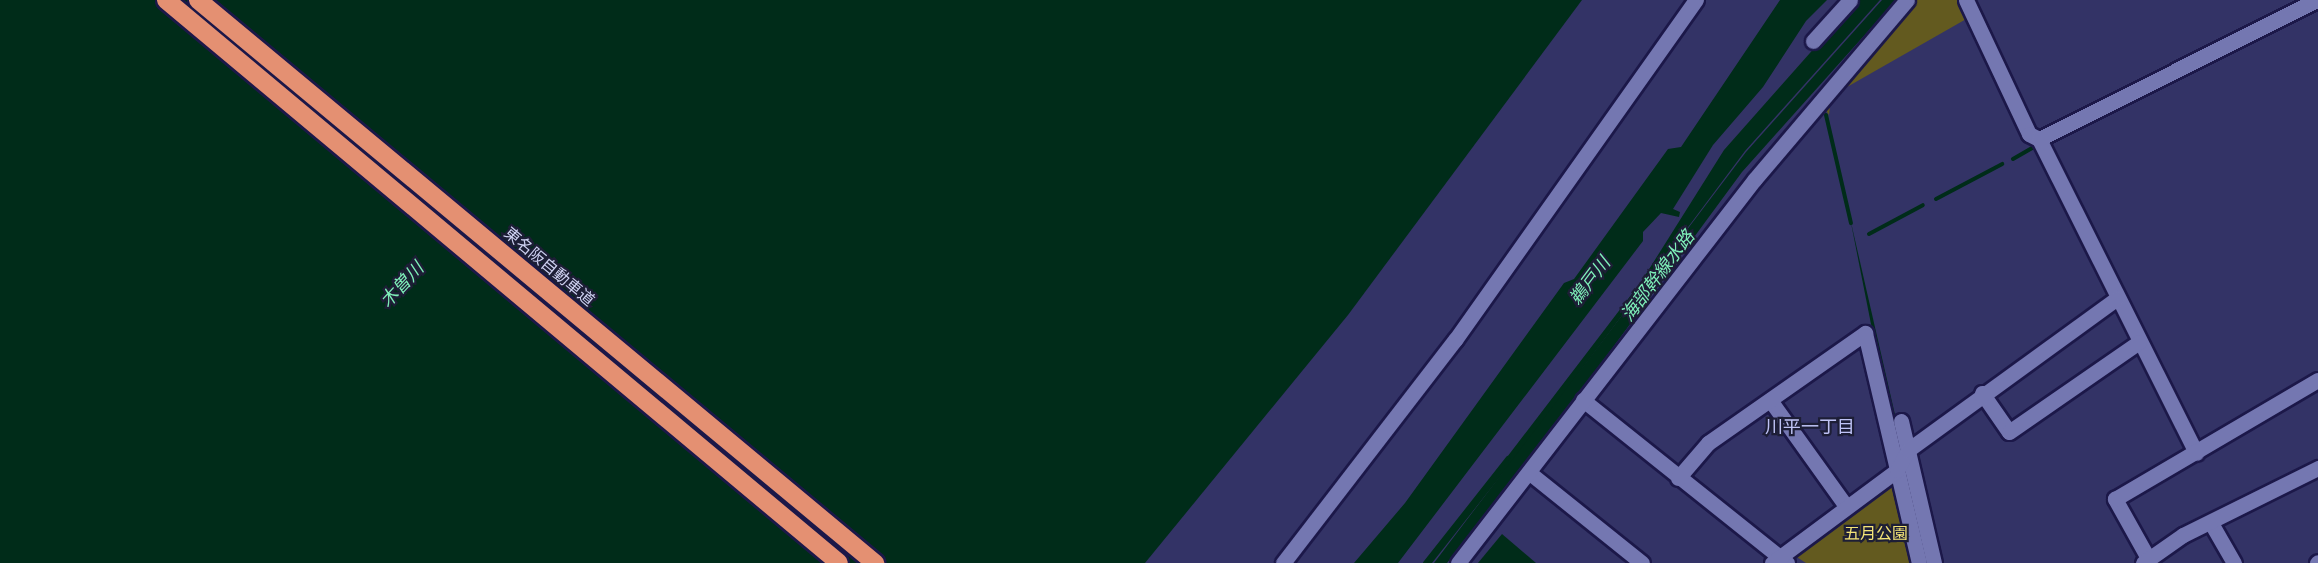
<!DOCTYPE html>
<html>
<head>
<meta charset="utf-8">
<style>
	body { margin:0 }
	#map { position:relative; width:2318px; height:563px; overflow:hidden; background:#336; font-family:Karla,"Noto Sans JP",sans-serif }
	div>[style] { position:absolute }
	.green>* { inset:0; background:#635a1f }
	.water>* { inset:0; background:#002c19 }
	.stream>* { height:4px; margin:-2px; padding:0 2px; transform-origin:2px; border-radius:2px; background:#002c19 }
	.roads { filter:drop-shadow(2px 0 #1c1849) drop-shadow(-2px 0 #1c1849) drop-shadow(0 2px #1c1849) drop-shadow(0 -2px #1c1849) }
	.minor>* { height:15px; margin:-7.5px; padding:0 7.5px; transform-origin:7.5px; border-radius:7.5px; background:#7477b1 }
	.highway>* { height:18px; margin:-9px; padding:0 9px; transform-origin:9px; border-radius:9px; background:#e49072 }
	span { translate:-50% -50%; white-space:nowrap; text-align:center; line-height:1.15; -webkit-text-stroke:4.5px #1d1e36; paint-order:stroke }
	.street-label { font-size:16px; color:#ced1f1 }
	.park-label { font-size:16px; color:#f3e377 }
	.water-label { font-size:18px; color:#7eefb8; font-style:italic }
	.neighbourhood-label { font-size:18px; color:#bfc3f6 }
</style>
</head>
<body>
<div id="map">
	<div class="green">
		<div style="clip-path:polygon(1916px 0,1962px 0,1968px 18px,1847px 87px,1830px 106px,1829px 115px,1823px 106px,1842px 81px)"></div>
		<div style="clip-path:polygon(1895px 485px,1914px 563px,1806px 563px,1795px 556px)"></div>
	</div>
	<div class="water">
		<div style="clip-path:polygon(0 0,1582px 0,1348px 315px,1145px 563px,0 563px)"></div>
		<div style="clip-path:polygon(1780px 0,1827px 0,1806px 21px,1763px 87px,1713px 145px,1673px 209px,1680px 212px,1679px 217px,1661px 213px,1643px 232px,1643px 241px,1398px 563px,1354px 563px,1405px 503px,1564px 283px,1574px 279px,1668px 149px,1681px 147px)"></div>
		<div style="clip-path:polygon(1857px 0,1880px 0,1745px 151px,1525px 445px,1432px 563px,1426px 563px,1641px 282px,1724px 150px)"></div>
		<div style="clip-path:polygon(1882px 0,1896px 0,1742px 172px,1558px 422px,1447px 563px,1434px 563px,1746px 152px)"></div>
		<div style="clip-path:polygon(1850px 218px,1901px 441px,1898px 442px,1871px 324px)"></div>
		<div style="clip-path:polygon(1502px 534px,1536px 563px,1478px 563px)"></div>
	</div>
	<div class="stream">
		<div style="left:1826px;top:115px;width:111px;rotate:77deg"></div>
		<div style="left:2013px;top:159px;width:24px;rotate:-30deg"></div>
		<div style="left:1936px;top:199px;width:75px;rotate:-27.9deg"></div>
		<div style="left:1869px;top:234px;width:61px;rotate:-28.2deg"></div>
		<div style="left:1425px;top:563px;width:134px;rotate:-51.7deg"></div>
	</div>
	<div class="roads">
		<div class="minor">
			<div style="left:1966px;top:0;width:148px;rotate:64.8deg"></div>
			<div style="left:2029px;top:134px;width:11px;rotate:27deg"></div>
			<div style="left:2039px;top:139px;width:351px;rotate:63.4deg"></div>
			<div style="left:1813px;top:41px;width:55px;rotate:-47.9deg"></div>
			<div style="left:2039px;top:139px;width:310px;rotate:-26.6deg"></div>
			<div style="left:1982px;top:393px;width:47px;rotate:55.3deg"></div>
			<div style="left:2009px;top:432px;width:158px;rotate:-34.7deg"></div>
			<div style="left:1583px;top:400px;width:261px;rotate:38.6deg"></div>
			<div style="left:1770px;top:400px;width:130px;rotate:54.4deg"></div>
			<div style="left:1901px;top:421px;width:146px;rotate:76.9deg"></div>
			<div style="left:1531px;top:474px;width:142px;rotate:38.7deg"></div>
			<div style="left:1678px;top:478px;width:46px;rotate:-49.4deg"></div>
			<div style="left:1708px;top:443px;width:192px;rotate:-35deg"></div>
			<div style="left:1865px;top:333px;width:236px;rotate:76.8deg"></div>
			<div style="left:2211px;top:523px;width:46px;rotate:60.1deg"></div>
			<div style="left:2148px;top:558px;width:68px;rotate:-119.2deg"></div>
			<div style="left:2115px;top:499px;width:235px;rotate:-30.4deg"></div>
			<div style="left:1283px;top:563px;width:282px;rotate:-52.4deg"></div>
			<div style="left:1455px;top:340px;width:417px;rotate:-54.7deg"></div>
			<div style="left:1458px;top:563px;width:485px;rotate:-52.3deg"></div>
			<div style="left:1755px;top:179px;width:235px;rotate:-49.7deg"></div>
			<div style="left:1772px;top:563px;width:156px;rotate:-36.6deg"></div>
			<div style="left:1897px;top:470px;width:23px;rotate:-61deg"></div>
			<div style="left:1908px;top:450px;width:258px;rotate:-36deg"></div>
			<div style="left:2143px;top:563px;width:49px;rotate:-35deg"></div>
			<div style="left:2183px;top:535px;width:151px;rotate:-26.4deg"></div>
			<div style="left:2317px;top:563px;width:1px;rotate:-45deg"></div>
		</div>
		<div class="highway">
			<div style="left:166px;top:0;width:877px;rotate:39.91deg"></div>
			<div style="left:198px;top:0;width:881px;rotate:39.75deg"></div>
		</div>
	</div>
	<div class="street-label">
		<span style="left:549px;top:267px;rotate:40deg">東名阪自動車道</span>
	</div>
	<div class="park-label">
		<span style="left:1876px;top:534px">五月公園</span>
	</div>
	<div class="water-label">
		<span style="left:1658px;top:276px;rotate:-53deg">海部幹線水路</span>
		<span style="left:1590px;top:281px;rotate:-53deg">鵜戸川</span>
		<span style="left:402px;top:285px;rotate:-47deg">木曽川</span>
	</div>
	<div class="neighbourhood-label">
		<span style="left:1810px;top:427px">川平一丁目</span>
	</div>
</div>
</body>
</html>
